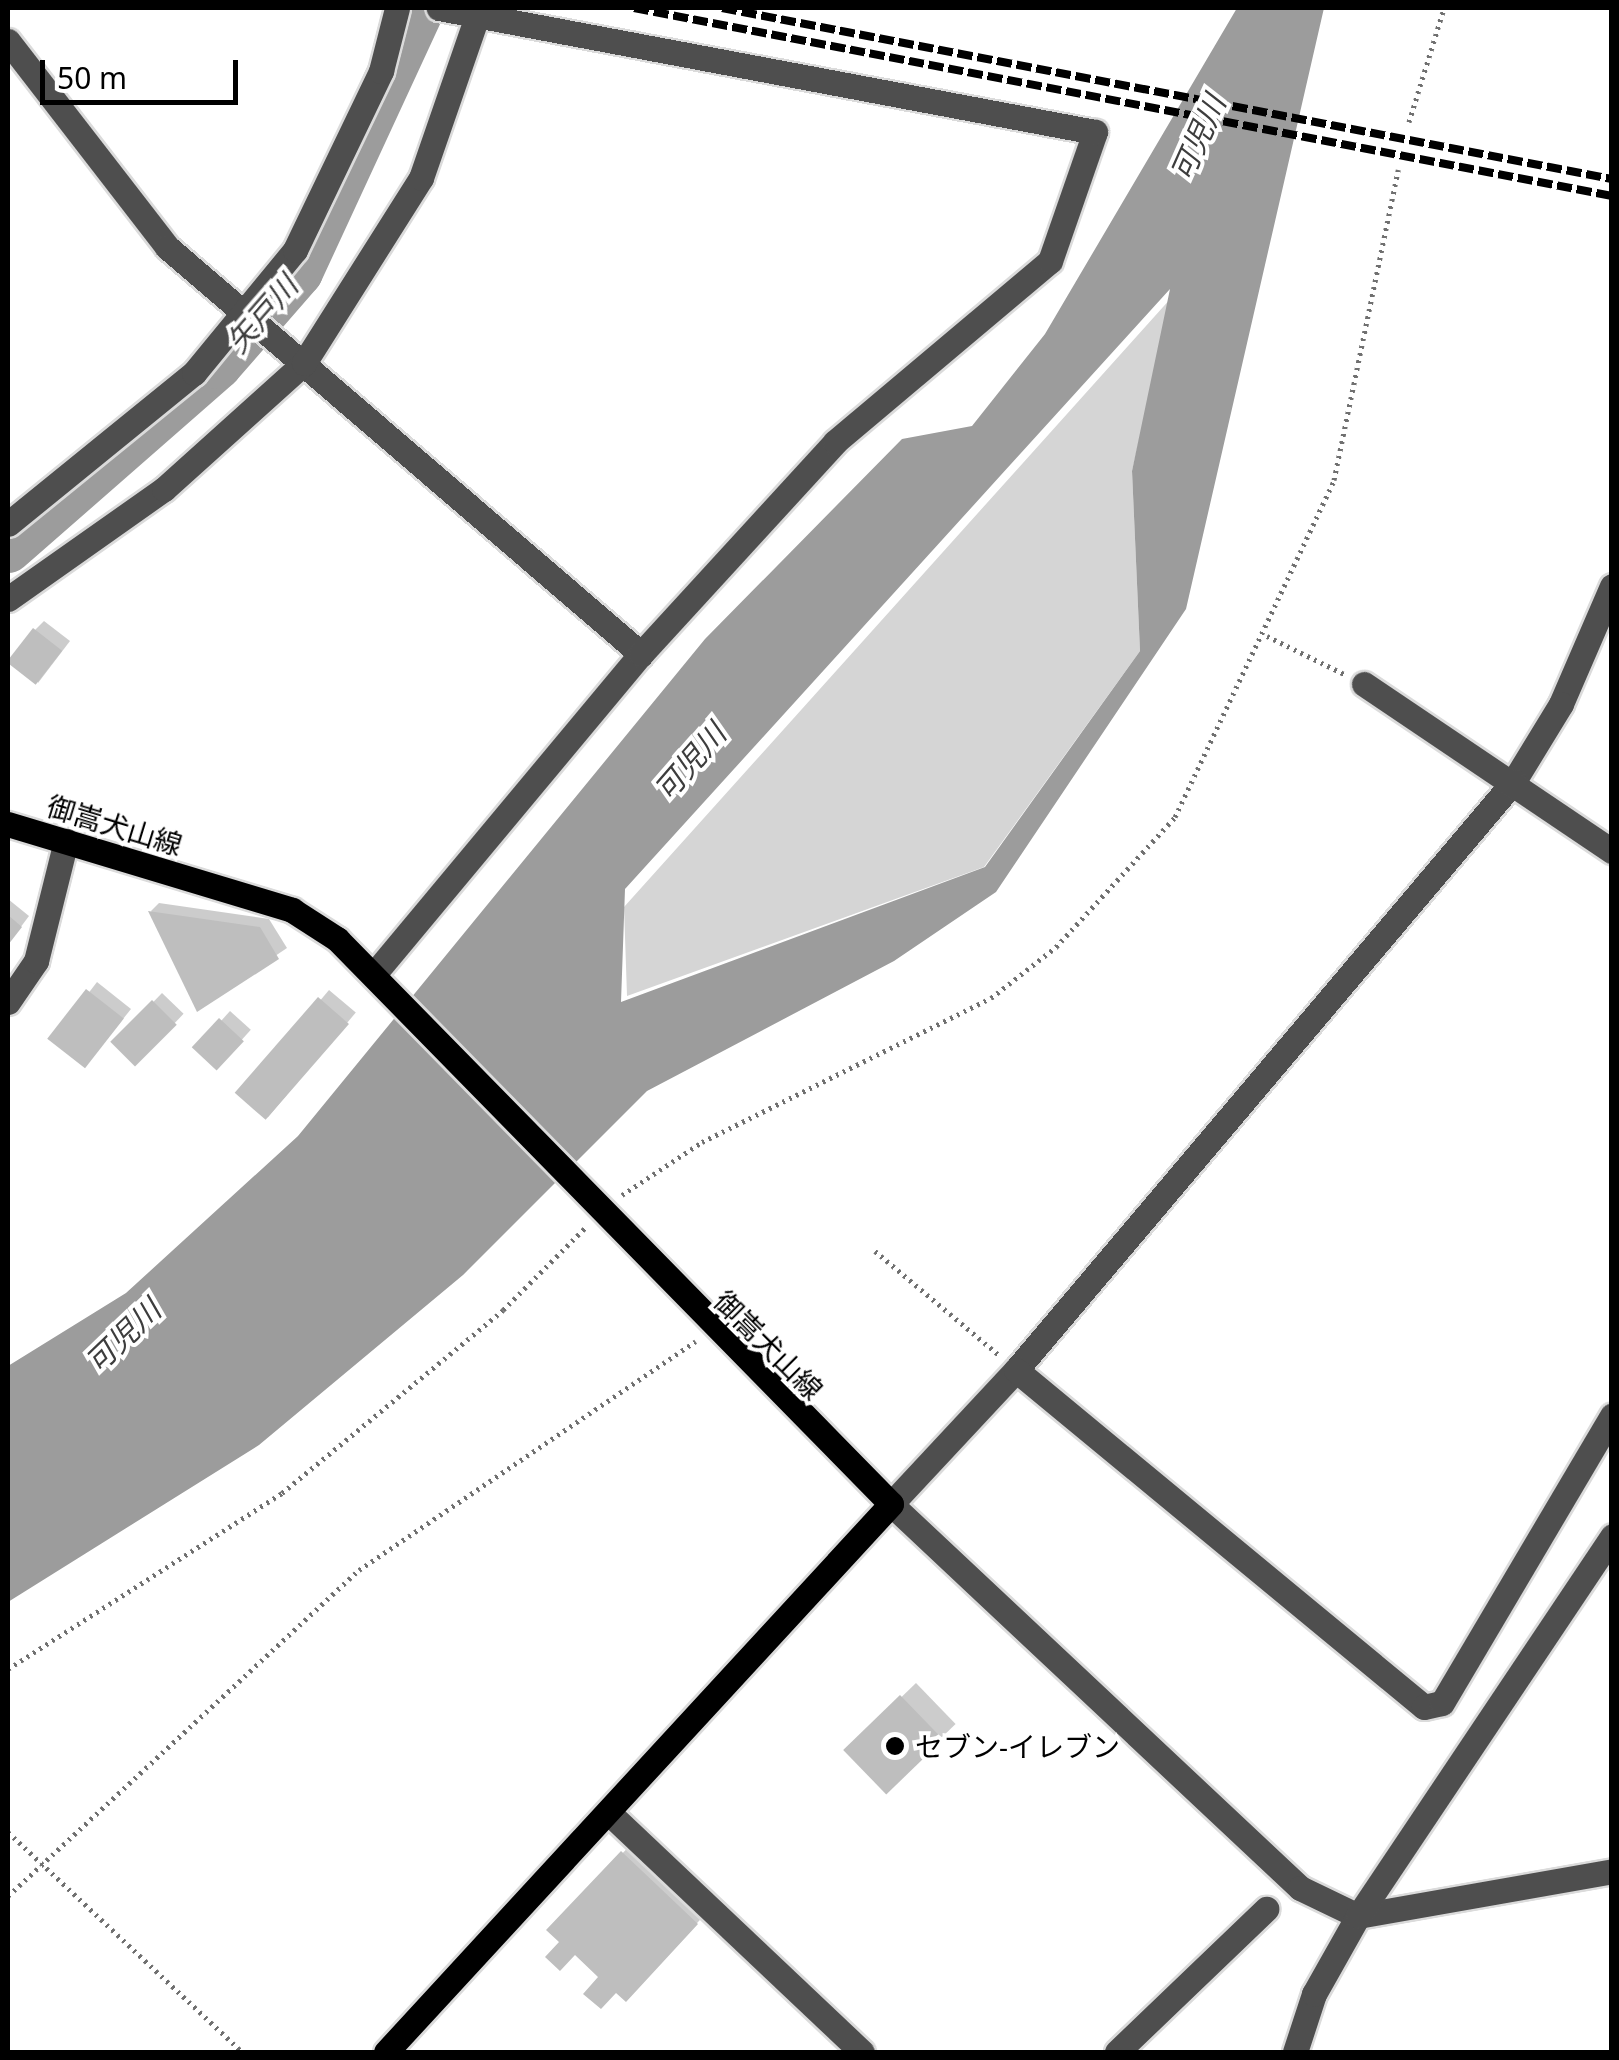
<!DOCTYPE html>
<html>
<head>
<meta charset="utf-8">
<style>
	body { margin:0 }
	#map { position:relative; width:1619px; height:2060px; overflow:hidden; background:#fff; font-family:"Noto Sans","Noto Sans JP",sans-serif }
	div>[style] { position:absolute }
	.green>* { inset:0; background:#d5d5d5 }
	.water>* { inset:0; background:#9c9c9c }
	.shadow>* { inset:0; background:#0003; transform-origin:0 0 }
	.river>* { height:48px; margin:-24px; padding:0 24px; transform-origin:24px; border-radius:24px; background:#9c9c9c }
	.building>* { inset:0; background:#bebebe; transform-origin:0 0 }
	.path>* { height:5px; margin-top:-2.5px; transform-origin:0; background:repeating-linear-gradient(90deg,#707070 0 2.5px,transparent 0 7.5px) }
	.roads { filter:drop-shadow(2px 0 #dbdbdb) drop-shadow(-2px 0 #dbdbdb) drop-shadow(0 2px #dbdbdb) drop-shadow(0 -2px #dbdbdb) }
	.minor>* { height:25px; margin:-12.5px; padding:0 12.5px; transform-origin:12.5px; border-radius:12.5px; background:#4e4e4e }
	.major>* { height:25px; margin:-12.5px; padding:0 12.5px; transform-origin:12.5px; border-radius:12.5px; background:#000 }
	.rail>* { height:8px; margin-top:-4px; transform-origin:0; background:repeating-linear-gradient(90deg,#000 0 15px,transparent 0 20px) }
	.dots>* { width:28px; height:28px; translate:-50% -50%; box-sizing:border-box; border:5px solid #fff; border-radius:50% }
	span { translate:-50% -50%; white-space:nowrap; text-align:center; line-height:1.15; -webkit-text-stroke:8px #fff; paint-order:stroke }
	.street-label { font-size:28px; color:#000 }
	.poi-label { font-size:28px; color:#000 }
	.left { translate:0 -50%; text-align:left }
	.water-label { font-size:30px; color:#3d3d3d; font-style:italic }
	.frame { position:absolute; inset:0; border:10px solid #000; pointer-events:none }
	.scale { position:absolute; left:40px; top:60px; width:198px; height:45px; box-sizing:border-box; border:5px solid #000; border-top:0; padding-left:12px; font-size:30px; line-height:35px; white-space:nowrap; color:#000; -webkit-text-stroke:8px #fff; paint-order:stroke }
</style>
</head>
<body>
<div id="map">
	<div class="green">
		<div style="clip-path:polygon(1172px 297px,1132px 471px,1140px 651px,984px 867px,627px 996px,624px 907px)"></div>
	</div>
	<div class="water">
		<div style="clip-path:polygon(evenodd,1237px 8px,1324px 8px,1186px 609px,996px 892px,894px 961px,647px 1091px,463px 1275px,259px 1445px,8px 1602px,8px 1366px,126px 1293px,298px 1136px,705px 639px,902px 439px,972px 426px,1045px 334px,1237px 8px,1170px 289px,1132px 471px,1140px 651px,985px 867px,621px 1002px,625px 889px,1170px 289px)"></div>
	</div>
	<div class="shadow">
		<div style="clip-path:polygon(44px 621px,70px 641px,38px 683px,35px 630px)"></div>
		<div style="clip-path:polygon(8px 899px,29px 916px,8px 944px)"></div>
		<div style="clip-path:polygon(159px 903px,269px 919px,287px 948px,198px 1008px,151px 911px)"></div>
		<div style="clip-path:polygon(97px 982px,131px 1009px,95px 1054px,53px 1039px)"></div>
		<div style="left:329px;top:990px;width:35px;height:137px;rotate:40deg"></div>
		<div style="left:162px;top:993px;width:30px;height:69px;rotate:44deg"></div>
		<div style="left:230px;top:1011px;width:28px;height:49px;rotate:42deg"></div>
		<div style="left:916px;top:1683px;width:57px;height:96px;rotate:46deg"></div>
		<div style="clip-path:polygon(636px 1839px,710px 1909px,640px 1985px,601px 1977px,550px 1930px)"></div>
	</div>
	<div class="river">
		<div style="left:8px;top:549px;width:279px;rotate:-41.2deg"></div>
		<div style="left:218px;top:365px;width:123px;rotate:-48.9deg"></div>
		<div style="left:299px;top:272px;width:291px;rotate:-65.2deg"></div>
	</div>
	<div class="building">
		<div style="left:33px;top:628px;width:37px;height:43px;rotate:38deg"></div>
		<div style="clip-path:polygon(148px 911px,260px 927px,279px 959px,197px 1012px)"></div>
		<div style="clip-path:polygon(8px 915px,22px 927px,8px 945px)"></div>
		<div style="left:86px;top:989px;width:48px;height:63px;rotate:38deg"></div>
		<div style="left:318px;top:997px;width:41px;height:127px;rotate:41deg"></div>
		<div style="left:152px;top:1000px;width:35px;height:59px;rotate:45deg"></div>
		<div style="left:219px;top:1018px;width:34px;height:40px;rotate:43deg"></div>
		<div style="left:900px;top:1695px;width:62px;height:79px;rotate:46deg"></div>
		<div style="clip-path:polygon(621px 1851px,698px 1924px,626px 2002px,616px 1993px,601px 2009px,583px 1994px,598px 1977px,575px 1955px,560px 1971px,545px 1957px,559px 1942px,546px 1930px)"></div>
	</div>
	<div class="path">
		<div style="left:1409px;top:122px;width:119px;rotate:-72.9deg"></div>
		<div style="left:1267px;top:636px;width:86px;rotate:26.3deg"></div>
		<div style="left:622px;top:1195px;width:96px;rotate:-33.5deg"></div>
		<div style="left:702px;top:1142px;width:323px;rotate:-26.5deg"></div>
		<div style="left:991px;top:998px;width:83px;rotate:-38.1deg"></div>
		<div style="left:1056px;top:947px;width:176px;rotate:-47.5deg"></div>
		<div style="left:1175px;top:817px;width:373px;rotate:-64.7deg"></div>
		<div style="left:1334px;top:480px;width:317px;rotate:-78.3deg"></div>
		<div style="left:875px;top:1251px;width:162px;rotate:40deg"></div>
		<div style="left:8px;top:1669px;width:326px;rotate:-32.7deg"></div>
		<div style="left:282px;top:1493px;width:287px;rotate:-39.6deg"></div>
		<div style="left:503px;top:1310px;width:119px;rotate:-45deg"></div>
		<div style="left:8px;top:1832px;width:321px;rotate:43.2deg"></div>
		<div style="left:8px;top:1896px;width:479px;rotate:-42.9deg"></div>
		<div style="left:359px;top:1570px;width:407px;rotate:-34.2deg"></div>
	</div>
	<div class="roads">
		<div class="minor">
			<div style="left:8px;top:41px;width:260px;rotate:52.3deg"></div>
			<div style="left:167px;top:247px;width:625px;rotate:40.65deg"></div>
			<div style="left:8px;top:524px;width:240px;rotate:-39.1deg"></div>
			<div style="left:194px;top:373px;width:159px;rotate:-50.6deg"></div>
			<div style="left:295px;top:250px;width:199px;rotate:-64.3deg"></div>
			<div style="left:381px;top:71px;width:65px;rotate:-75.7deg"></div>
			<div style="left:1612px;top:586px;width:129px;rotate:113.4deg"></div>
			<div style="left:1561px;top:704px;width:90px;rotate:121.4deg"></div>
			<div style="left:1514px;top:781px;width:771px;rotate:130.21deg"></div>
			<div style="left:1016px;top:1370px;width:183px;rotate:133deg"></div>
			<div style="left:891px;top:1504px;width:561px;rotate:43.19deg"></div>
			<div style="left:1300px;top:1888px;width:64px;rotate:25.8deg"></div>
			<div style="left:1358px;top:1916px;width:258px;rotate:-10deg"></div>
			<div style="left:8px;top:599px;width:191px;rotate:-35.2deg"></div>
			<div style="left:164px;top:489px;width:188px;rotate:-42deg"></div>
			<div style="left:304px;top:363px;width:219px;rotate:-57.7deg"></div>
			<div style="left:421px;top:178px;width:171px;rotate:-70.9deg"></div>
			<div style="left:1364px;top:684px;width:299px;rotate:34deg"></div>
			<div style="left:375px;top:973px;width:415px;rotate:-50.2deg"></div>
			<div style="left:641px;top:654px;width:287px;rotate:-47.5deg"></div>
			<div style="left:835px;top:442px;width:281px;rotate:-40.1deg"></div>
			<div style="left:1050px;top:261px;width:137px;rotate:-70.8deg"></div>
			<div style="left:1095px;top:132px;width:668px;rotate:-169.3deg"></div>
			<div style="left:8px;top:1002px;width:50px;rotate:-55.7deg"></div>
			<div style="left:36px;top:961px;width:124px;rotate:-76deg"></div>
			<div style="left:1016px;top:1370px;width:529px;rotate:39.56deg"></div>
			<div style="left:1424px;top:1707px;width:18px;rotate:-13deg"></div>
			<div style="left:1442px;top:1703px;width:334px;rotate:-59.4deg"></div>
			<div style="left:609px;top:1813px;width:348px;rotate:43.4deg"></div>
			<div style="left:1117px;top:2052px;width:207px;rotate:-43.8deg"></div>
			<div style="left:1295px;top:2052px;width:61px;rotate:-71.9deg"></div>
			<div style="left:1314px;top:1994px;width:90px;rotate:-60.6deg"></div>
			<div style="left:1358px;top:1916px;width:457px;rotate:-56.2deg"></div>
		</div>
		<div class="major">
			<div style="left:8px;top:824px;width:297px;rotate:16.8deg"></div>
			<div style="left:292px;top:910px;width:54px;rotate:32.8deg"></div>
			<div style="left:337px;top:939px;width:791px;rotate:45.56deg"></div>
			<div style="left:891px;top:1504px;width:745px;rotate:132.66deg"></div>
		</div>
	</div>
	<div class="rail">
		<div style="left:634px;top:8px;width:996px;rotate:10.88deg"></div>
		<div style="left:722px;top:8px;width:906px;rotate:10.88deg"></div>
	</div>
	<div class="dots">
		<div style="left:895px;top:1746px;background:#000"></div>
	</div>
	<div class="street-label">
		<span style="left:115px;top:825px;rotate:17deg">御嵩犬山線</span>
		<span style="left:769px;top:1345px;rotate:45deg">御嵩犬山線</span>
	</div>
	<div class="poi-label">
		<span class="left" style="left:915px;top:1746px">セブン-イレブン</span>
	</div>
	<div class="water-label">
		<span style="left:1198px;top:138px;rotate:-66deg">可児川</span>
		<span style="left:262px;top:314px;rotate:-49deg">矢戸川</span>
		<span style="left:690px;top:762px;rotate:-49deg">可児川</span>
		<span style="left:123px;top:1336px;rotate:-44deg">可児川</span>
	</div>
	<div class="frame"></div>
	<div class="scale">50 m</div>
</div>
</body>
</html>
